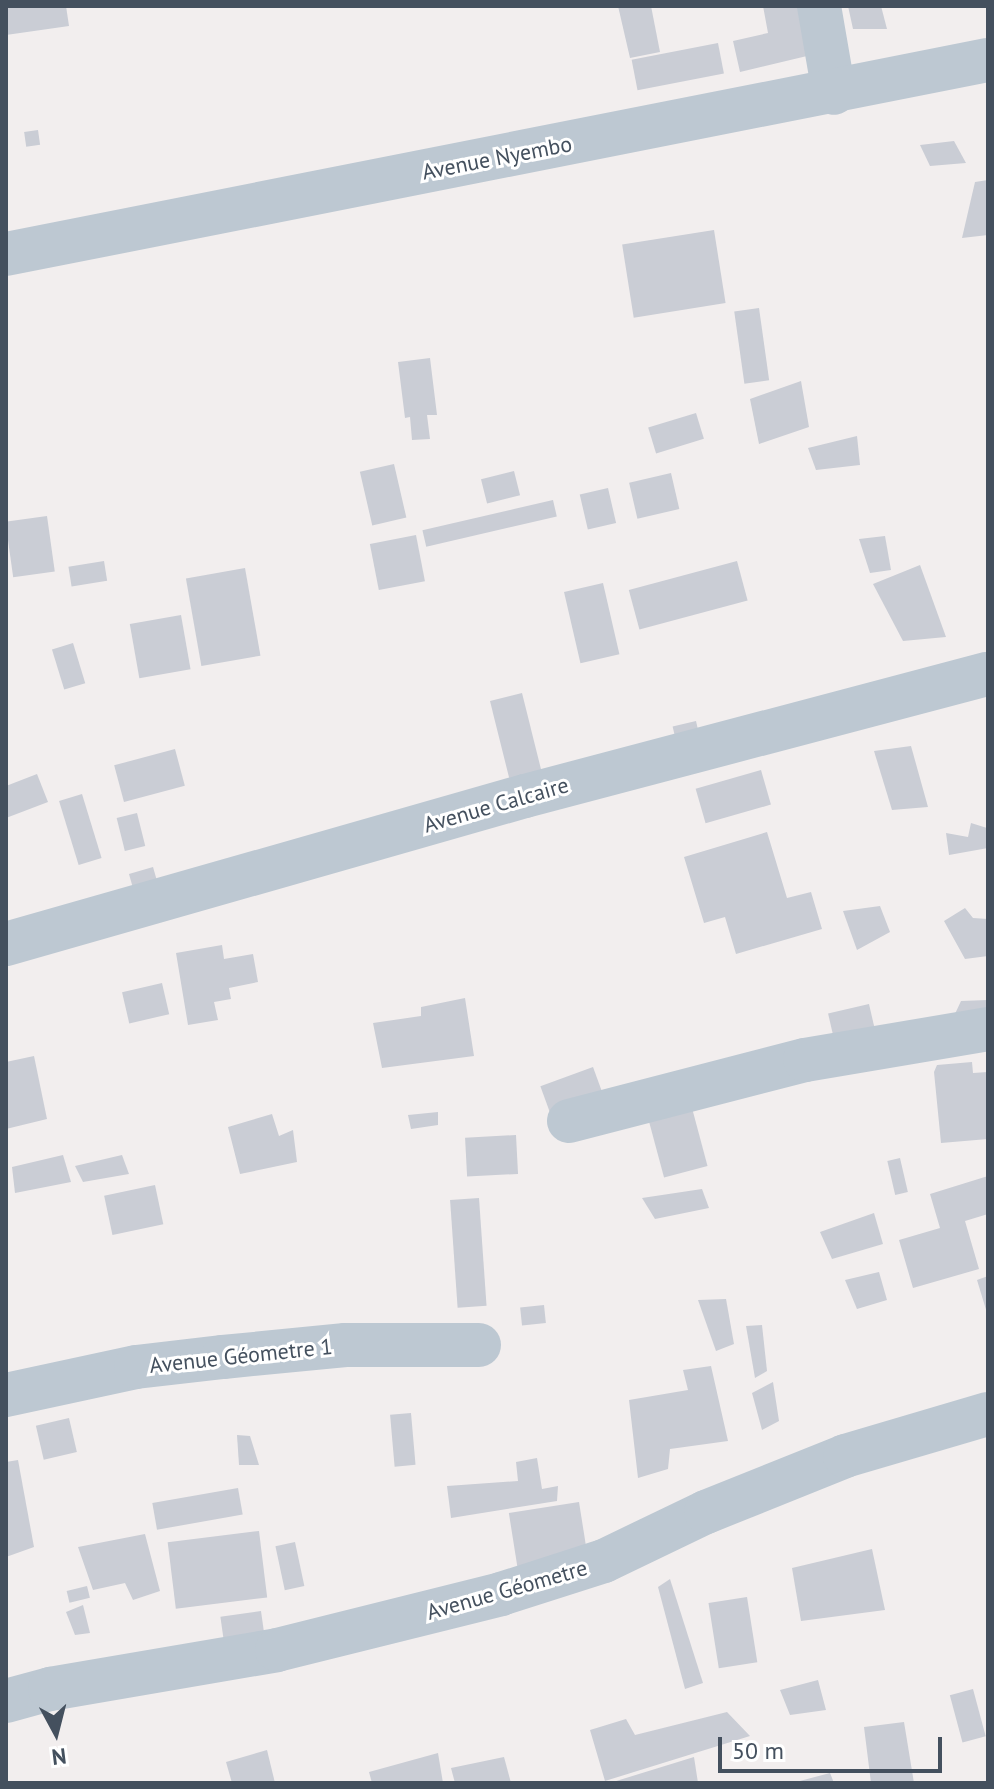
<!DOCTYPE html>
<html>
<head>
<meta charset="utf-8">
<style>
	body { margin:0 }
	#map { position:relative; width:994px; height:1789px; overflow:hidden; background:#f2eeee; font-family:"PT Sans",sans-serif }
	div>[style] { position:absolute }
	.building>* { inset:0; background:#cacdd5; transform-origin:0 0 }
	.minor>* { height:44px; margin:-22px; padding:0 22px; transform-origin:22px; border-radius:22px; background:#bdc8d2 }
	span { translate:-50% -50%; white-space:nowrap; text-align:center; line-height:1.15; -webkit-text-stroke:6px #fff; paint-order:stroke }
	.street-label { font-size:22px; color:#44505e }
	.frame { position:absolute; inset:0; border:8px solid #44505e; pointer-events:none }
	.north { position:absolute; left:16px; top:1693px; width:80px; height:80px; -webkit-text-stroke:6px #fff; paint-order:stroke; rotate:173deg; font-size:22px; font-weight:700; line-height:32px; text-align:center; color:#44505e }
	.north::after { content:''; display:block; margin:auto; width:28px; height:36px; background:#44505e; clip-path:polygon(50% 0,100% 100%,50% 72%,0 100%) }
	.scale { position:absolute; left:718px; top:1737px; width:224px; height:36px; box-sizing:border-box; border:4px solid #44505e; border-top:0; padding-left:10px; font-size:24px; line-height:28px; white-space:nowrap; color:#44505e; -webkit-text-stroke:6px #fff; paint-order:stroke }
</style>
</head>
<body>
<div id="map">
	<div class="building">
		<div style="clip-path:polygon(6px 6px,66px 6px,69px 26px,6px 35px)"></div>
		<div style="clip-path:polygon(618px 6px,651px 6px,660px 52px,630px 58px)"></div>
		<div style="clip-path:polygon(763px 6px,798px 6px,807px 56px,740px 72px,733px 41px,768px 33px)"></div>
		<div style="clip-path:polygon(848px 6px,881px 6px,887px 29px,853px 29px)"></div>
		<div style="left:718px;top:43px;width:31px;height:88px;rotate:79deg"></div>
		<div style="left:38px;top:130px;width:15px;height:14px;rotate:82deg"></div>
		<div style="clip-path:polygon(954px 141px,966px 163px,930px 166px,920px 145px)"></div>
		<div style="clip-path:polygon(988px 180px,988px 235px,962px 238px,975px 182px)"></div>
		<div style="left:714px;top:230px;width:74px;height:93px;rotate:81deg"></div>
		<div style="left:759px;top:308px;width:73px;height:25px;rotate:82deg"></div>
		<div style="clip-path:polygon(430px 358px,437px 415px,427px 415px,430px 439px,412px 440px,410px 417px,405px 418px,398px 362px)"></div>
		<div style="clip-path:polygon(801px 381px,809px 427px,759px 444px,750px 399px)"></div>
		<div style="left:696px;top:413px;width:27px;height:50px;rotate:73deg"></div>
		<div style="clip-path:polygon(857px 436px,860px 465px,816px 470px,808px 448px)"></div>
		<div style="left:394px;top:464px;width:55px;height:35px;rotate:77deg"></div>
		<div style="left:514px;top:471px;width:25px;height:34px;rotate:76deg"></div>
		<div style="left:671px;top:473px;width:37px;height:43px;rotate:77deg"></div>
		<div style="left:608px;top:488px;width:36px;height:29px;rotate:77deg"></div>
		<div style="left:553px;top:500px;width:17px;height:134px;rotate:77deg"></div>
		<div style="left:47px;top:516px;width:56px;height:42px;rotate:82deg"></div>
		<div style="left:416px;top:535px;width:47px;height:47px;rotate:79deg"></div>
		<div style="clip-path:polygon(885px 536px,891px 570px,870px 573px,859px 539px)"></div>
		<div style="left:104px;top:561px;width:20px;height:36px;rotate:81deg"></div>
		<div style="left:737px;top:561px;width:41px;height:112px;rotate:75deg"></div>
		<div style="clip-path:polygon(920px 565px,946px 637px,903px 641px,873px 584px)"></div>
		<div style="left:245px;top:568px;width:89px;height:60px;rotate:80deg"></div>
		<div style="left:603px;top:583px;width:73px;height:40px;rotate:77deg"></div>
		<div style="left:181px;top:615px;width:55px;height:52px;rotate:80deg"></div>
		<div style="left:73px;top:643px;width:42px;height:22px;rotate:73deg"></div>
		<div style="left:522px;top:693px;width:89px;height:33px;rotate:76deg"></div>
		<div style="left:696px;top:721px;width:22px;height:24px;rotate:77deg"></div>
		<div style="clip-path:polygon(911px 746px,928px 807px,892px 810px,874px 751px)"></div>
		<div style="left:175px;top:749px;width:38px;height:63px;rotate:75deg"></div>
		<div style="left:761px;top:770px;width:36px;height:68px;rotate:74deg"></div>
		<div style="clip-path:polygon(37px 774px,48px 802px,6px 818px,6px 786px)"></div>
		<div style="left:82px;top:794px;width:67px;height:24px;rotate:73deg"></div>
		<div style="left:137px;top:813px;width:34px;height:21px;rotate:76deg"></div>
		<div style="clip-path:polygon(971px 823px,987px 828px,988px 848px,949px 855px,946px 833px,968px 837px)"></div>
		<div style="clip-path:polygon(767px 832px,787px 898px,811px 892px,822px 929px,736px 954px,725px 917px,704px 923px,684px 857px)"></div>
		<div style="left:153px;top:867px;width:25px;height:25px;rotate:74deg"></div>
		<div style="clip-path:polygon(880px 906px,890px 932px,857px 950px,843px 911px)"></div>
		<div style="clip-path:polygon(965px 908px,973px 918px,988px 919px,988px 956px,965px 959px,944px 921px)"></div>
		<div style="clip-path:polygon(222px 945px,224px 959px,253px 954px,258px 982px,229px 988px,231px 999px,214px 1002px,218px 1020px,188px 1025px,176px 953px)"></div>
		<div style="left:162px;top:983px;width:32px;height:41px;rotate:77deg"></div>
		<div style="clip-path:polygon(465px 998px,474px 1056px,382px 1068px,373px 1023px,421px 1016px,421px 1007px)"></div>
		<div style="clip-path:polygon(988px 1000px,988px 1023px,954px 1016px,961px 1001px)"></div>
		<div style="left:869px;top:1004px;width:41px;height:42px;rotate:77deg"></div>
		<div style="clip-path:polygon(34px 1056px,47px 1119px,6px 1129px,6px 1062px)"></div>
		<div style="clip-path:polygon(972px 1062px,973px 1073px,988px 1072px,988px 1139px,941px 1143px,934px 1072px,937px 1065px)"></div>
		<div style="left:593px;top:1067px;width:33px;height:56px;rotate:70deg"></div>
		<div style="left:692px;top:1108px;width:60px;height:45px;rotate:75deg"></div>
		<div style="clip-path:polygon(438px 1112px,438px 1125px,411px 1129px,408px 1115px)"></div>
		<div style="clip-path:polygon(272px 1114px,279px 1136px,293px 1130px,297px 1162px,240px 1174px,228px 1127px)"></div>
		<div style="left:516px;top:1135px;width:39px;height:51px;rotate:87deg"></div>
		<div style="clip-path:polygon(63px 1155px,71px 1182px,15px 1193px,12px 1167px)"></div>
		<div style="clip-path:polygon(122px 1155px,129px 1174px,83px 1182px,75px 1166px)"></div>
		<div style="left:900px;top:1158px;width:35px;height:13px;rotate:77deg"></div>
		<div style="clip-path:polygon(988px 1176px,988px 1214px,965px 1221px,979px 1269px,913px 1288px,899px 1240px,940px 1228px,930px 1194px)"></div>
		<div style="left:155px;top:1185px;width:40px;height:52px;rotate:78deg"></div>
		<div style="clip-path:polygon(702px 1189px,709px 1208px,655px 1219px,642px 1198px)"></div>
		<div style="left:479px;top:1198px;width:108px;height:29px;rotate:86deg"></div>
		<div style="clip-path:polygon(874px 1213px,883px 1244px,832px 1259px,820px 1232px)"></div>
		<div style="clip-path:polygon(879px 1272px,887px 1300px,857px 1309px,845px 1280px)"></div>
		<div style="clip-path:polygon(988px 1276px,988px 1312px,987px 1313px,977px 1280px)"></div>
		<div style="clip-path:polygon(726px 1299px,734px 1344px,716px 1351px,698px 1300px)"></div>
		<div style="left:544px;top:1305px;width:18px;height:24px;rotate:84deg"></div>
		<div style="clip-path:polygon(762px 1325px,767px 1371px,755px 1378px,746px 1326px)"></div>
		<div style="clip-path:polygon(711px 1366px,728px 1441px,670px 1449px,668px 1469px,638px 1478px,629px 1400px,688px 1390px,683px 1370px)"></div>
		<div style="clip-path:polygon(773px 1382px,779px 1421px,762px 1430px,752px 1393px)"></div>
		<div style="left:411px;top:1413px;width:52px;height:21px;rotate:85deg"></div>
		<div style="left:69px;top:1418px;width:35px;height:34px;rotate:77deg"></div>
		<div style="clip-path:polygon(237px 1435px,250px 1436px,259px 1465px,239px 1465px)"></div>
		<div style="clip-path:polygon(537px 1458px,542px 1489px,558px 1486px,557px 1501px,451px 1518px,447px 1486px,518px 1481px,516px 1462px)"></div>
		<div style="clip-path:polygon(18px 1460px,34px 1547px,6px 1557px,6px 1462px)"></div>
		<div style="left:238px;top:1488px;width:27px;height:87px;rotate:80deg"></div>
		<div style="left:579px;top:1502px;width:54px;height:71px;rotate:81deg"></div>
		<div style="left:259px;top:1531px;width:67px;height:92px;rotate:83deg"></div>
		<div style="clip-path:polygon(145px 1534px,160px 1591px,133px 1600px,125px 1583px,93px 1590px,78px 1547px)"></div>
		<div style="left:295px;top:1542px;width:45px;height:20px;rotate:78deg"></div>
		<div style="clip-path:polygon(872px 1549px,885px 1610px,801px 1621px,792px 1568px)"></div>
		<div style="clip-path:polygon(670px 1579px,703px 1683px,685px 1689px,658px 1587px)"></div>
		<div style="left:87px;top:1586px;width:12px;height:21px;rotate:76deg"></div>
		<div style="left:747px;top:1597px;width:66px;height:39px;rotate:81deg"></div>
		<div style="clip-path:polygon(83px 1605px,90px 1633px,75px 1635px,66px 1612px)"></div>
		<div style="left:261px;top:1611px;width:27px;height:41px;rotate:82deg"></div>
		<div style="clip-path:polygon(818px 1680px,826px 1710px,790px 1715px,780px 1690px)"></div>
		<div style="left:973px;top:1689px;width:49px;height:24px;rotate:75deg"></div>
		<div style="clip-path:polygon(727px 1712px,750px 1736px,605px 1781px,590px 1730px,626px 1719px,635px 1735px)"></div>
		<div style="clip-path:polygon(904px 1722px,914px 1783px,871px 1783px,864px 1727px)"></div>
		<div style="clip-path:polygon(267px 1750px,275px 1783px,232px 1783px,226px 1762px)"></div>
		<div style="clip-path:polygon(438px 1753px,443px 1783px,372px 1783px,369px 1772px)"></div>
		<div style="clip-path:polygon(504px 1757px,511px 1783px,455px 1783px,451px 1768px)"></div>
		<div style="clip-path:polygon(694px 1757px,698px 1783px,613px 1783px,613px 1782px)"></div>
		<div style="clip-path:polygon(830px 1773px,834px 1783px,796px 1783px,796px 1782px)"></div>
	</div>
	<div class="minor">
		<div style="left:819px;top:6px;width:88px;rotate:80.2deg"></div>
		<div style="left:6px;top:254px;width:1001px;rotate:-11.18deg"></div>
		<div style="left:6px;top:944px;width:540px;rotate:-15.92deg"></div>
		<div style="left:525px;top:796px;width:479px;rotate:-14.8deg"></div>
		<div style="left:569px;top:1121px;width:244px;rotate:-14.5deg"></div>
		<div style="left:805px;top:1060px;width:186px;rotate:-9.6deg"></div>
		<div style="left:6px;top:1395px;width:133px;rotate:-12.2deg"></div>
		<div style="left:136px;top:1367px;width:88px;rotate:-6.6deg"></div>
		<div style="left:223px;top:1357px;width:123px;rotate:-5.6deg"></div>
		<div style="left:345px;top:1345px;width:134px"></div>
		<div style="left:6px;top:1701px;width:46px;rotate:-15.3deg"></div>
		<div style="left:50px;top:1689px;width:230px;rotate:-9.7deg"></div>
		<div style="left:277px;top:1650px;width:231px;rotate:-14deg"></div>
		<div style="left:501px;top:1594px;width:108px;rotate:-17.8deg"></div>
		<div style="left:604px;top:1561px;width:113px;rotate:-25.7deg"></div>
		<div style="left:706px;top:1512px;width:150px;rotate:-21.9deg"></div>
		<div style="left:845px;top:1456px;width:149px;rotate:-16.4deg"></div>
	</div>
	<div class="street-label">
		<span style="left:497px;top:158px;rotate:-11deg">Avenue Nyembo</span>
		<span style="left:496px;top:805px;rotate:-16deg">Avenue Calcaire</span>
		<span style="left:241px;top:1356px;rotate:-6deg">Avenue Géometre 1</span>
		<span style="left:507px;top:1590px;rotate:-16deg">Avenue Géometre</span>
	</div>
	<div class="frame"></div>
	<div class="north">N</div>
	<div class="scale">50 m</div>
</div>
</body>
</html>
